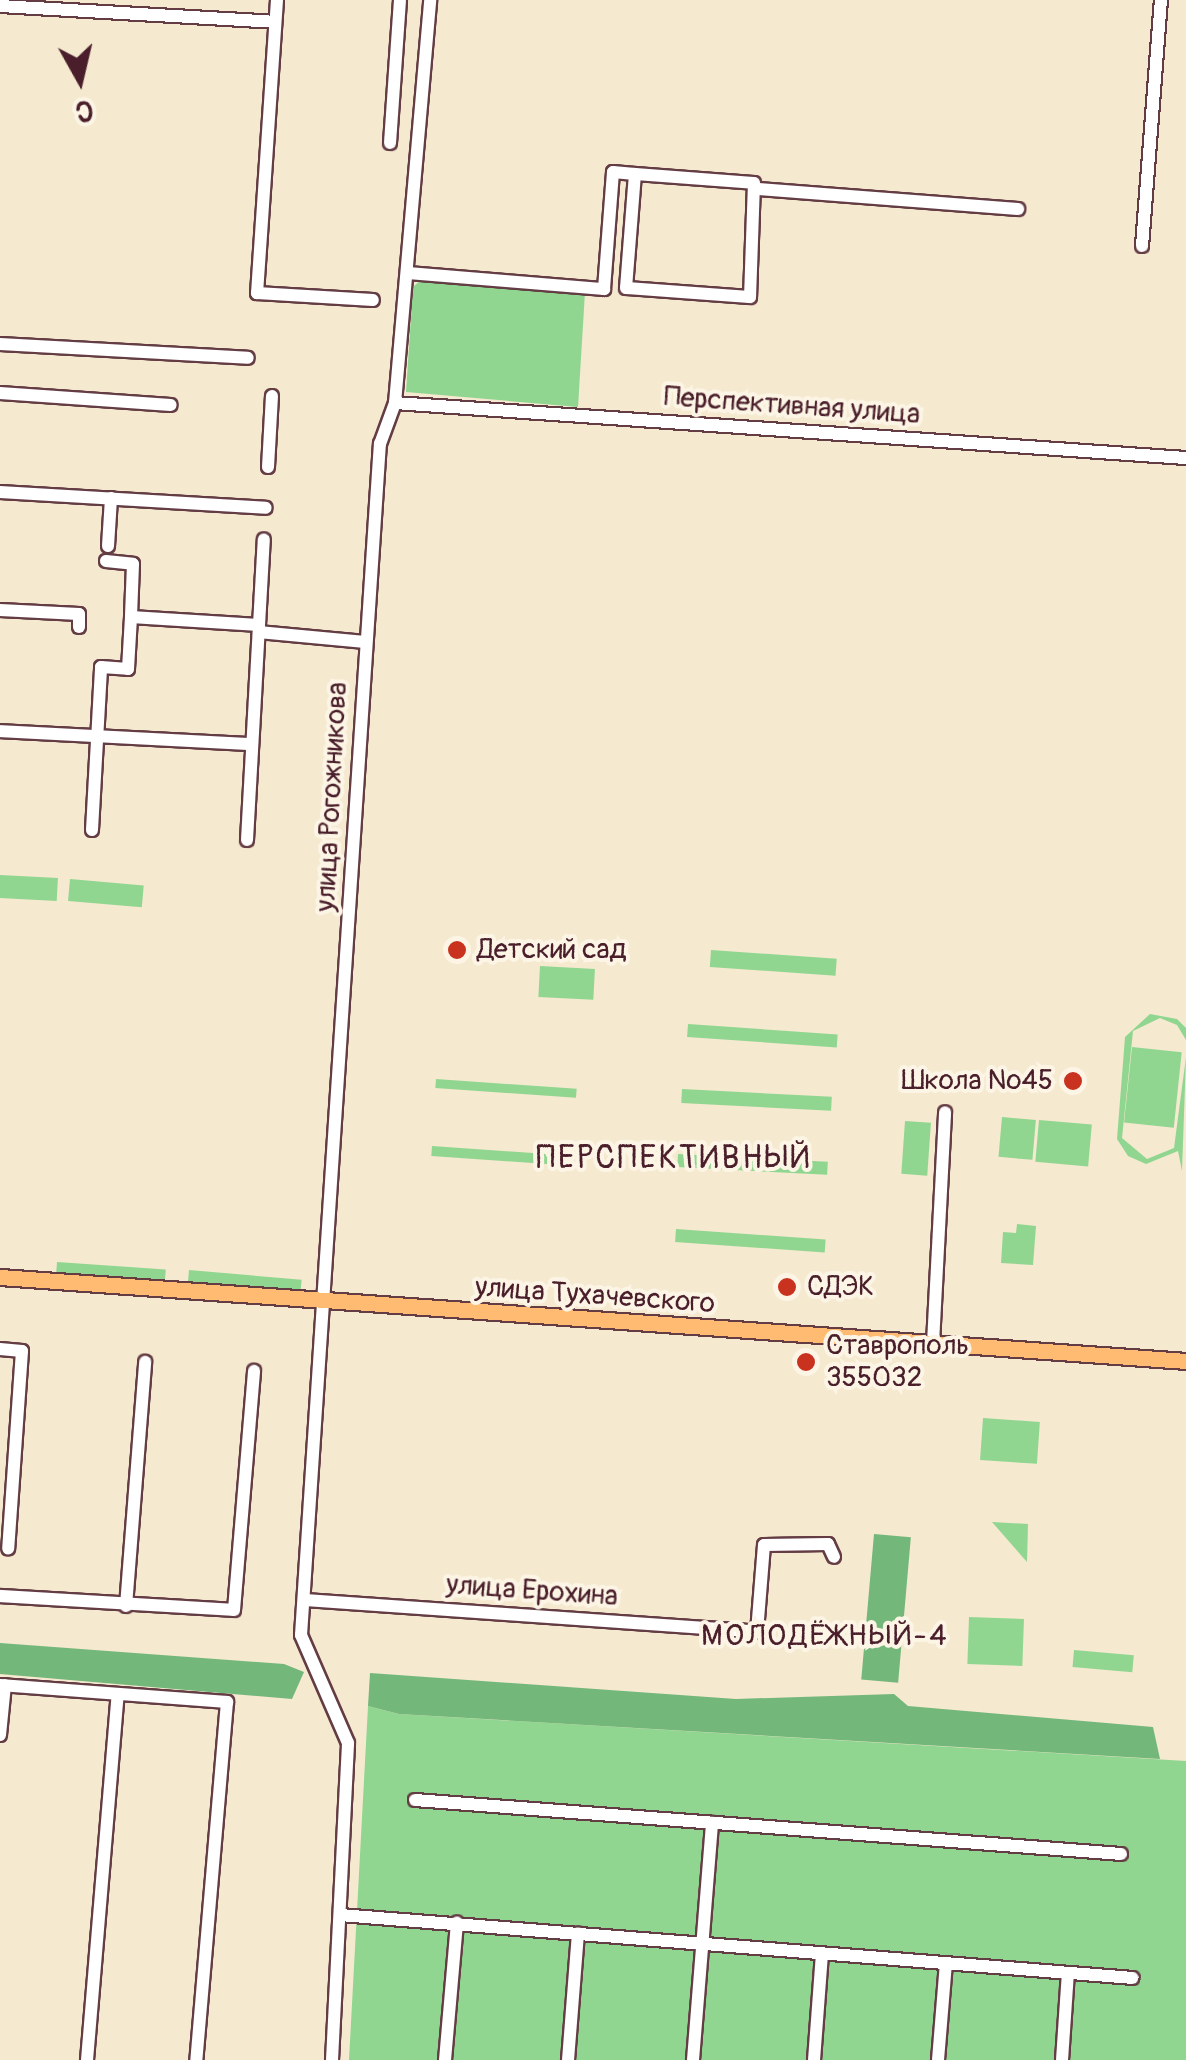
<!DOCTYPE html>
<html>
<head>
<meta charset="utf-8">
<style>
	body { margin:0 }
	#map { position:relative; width:1186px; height:2060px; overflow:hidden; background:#f5e9d0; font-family:Pangolin,sans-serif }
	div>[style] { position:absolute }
	.green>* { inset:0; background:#90d690; transform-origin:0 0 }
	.forest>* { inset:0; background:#74b77a; transform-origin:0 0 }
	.roads { filter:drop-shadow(2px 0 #643d44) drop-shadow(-2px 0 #643d44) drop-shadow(0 2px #643d44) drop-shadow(0 -2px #643d44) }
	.minor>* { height:12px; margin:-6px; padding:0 6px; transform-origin:6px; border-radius:6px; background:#fff }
	.major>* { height:15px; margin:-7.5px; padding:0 7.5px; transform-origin:7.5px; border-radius:7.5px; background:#ffbb71 }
	.dots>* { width:28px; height:28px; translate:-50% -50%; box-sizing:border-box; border:5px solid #fcf5e5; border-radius:50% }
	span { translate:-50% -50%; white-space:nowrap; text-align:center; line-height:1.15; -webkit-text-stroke:8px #fcf5e5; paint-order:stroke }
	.street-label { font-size:28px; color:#4a1f2b }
	.poi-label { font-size:28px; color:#4a1f2b }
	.left { translate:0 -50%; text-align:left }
	.right { translate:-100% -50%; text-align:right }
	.neighbourhood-label { font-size:30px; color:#4a1f2b; letter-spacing:2.5px }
	.quarter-label { font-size:32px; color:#4a1f2b; letter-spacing:2.5px }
	.north { position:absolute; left:30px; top:30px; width:100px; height:100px; -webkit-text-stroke:8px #fcf5e5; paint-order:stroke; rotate:172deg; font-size:28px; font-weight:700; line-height:40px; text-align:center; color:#4a1f2b }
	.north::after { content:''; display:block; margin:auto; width:35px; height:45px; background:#4a1f2b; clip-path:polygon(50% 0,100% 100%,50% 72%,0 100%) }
</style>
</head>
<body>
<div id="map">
	<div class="green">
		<div style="clip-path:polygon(422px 279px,585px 292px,578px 407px,406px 392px,413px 287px)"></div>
		<div style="left:0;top:875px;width:58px;height:23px;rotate:3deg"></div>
		<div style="left:70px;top:879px;width:74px;height:22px;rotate:5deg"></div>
		<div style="left:711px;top:950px;width:126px;height:17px;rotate:4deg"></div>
		<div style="left:540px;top:966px;width:55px;height:31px;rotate:3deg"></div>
		<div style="clip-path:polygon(1150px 1014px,1177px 1019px,1186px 1028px,1186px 1040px,1177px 1025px,1160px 1018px,1133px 1031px,1122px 1138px,1147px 1159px,1174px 1148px,1186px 1057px,1182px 1171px,1178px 1151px,1146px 1164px,1128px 1156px,1117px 1139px,1125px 1037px)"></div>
		<div style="left:688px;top:1024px;width:150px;height:13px;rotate:4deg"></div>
		<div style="left:1132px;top:1047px;width:50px;height:76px;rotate:6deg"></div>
		<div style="left:436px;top:1079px;width:141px;height:9px;rotate:4deg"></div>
		<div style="left:682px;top:1089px;width:150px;height:14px;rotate:3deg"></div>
		<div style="left:1002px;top:1117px;width:34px;height:40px;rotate:5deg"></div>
		<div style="left:1039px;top:1120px;width:53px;height:42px;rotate:5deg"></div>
		<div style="left:905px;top:1121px;width:26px;height:53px;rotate:4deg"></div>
		<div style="left:432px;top:1146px;width:140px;height:10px;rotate:4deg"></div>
		<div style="left:678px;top:1154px;width:150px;height:13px;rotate:3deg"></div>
		<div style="clip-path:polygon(1017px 1224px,1036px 1226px,1033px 1265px,1001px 1263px,1003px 1232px,1016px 1233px)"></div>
		<div style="left:676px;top:1229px;width:150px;height:13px;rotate:4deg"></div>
		<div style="left:57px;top:1262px;width:109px;height:12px;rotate:4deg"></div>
		<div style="left:189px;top:1270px;width:113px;height:13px;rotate:5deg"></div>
		<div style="left:983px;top:1418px;width:57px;height:42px;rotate:4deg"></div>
		<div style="clip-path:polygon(992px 1522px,1028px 1524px,1027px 1562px)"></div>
		<div style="left:969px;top:1617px;width:55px;height:47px;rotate:2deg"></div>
		<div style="left:1074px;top:1650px;width:60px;height:17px;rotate:5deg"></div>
		<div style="clip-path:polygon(368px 1706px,399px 1714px,1186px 1761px,1186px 2060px,349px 2060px)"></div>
	</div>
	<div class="forest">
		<div style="left:874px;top:1534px;width:37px;height:146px;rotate:5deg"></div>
		<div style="clip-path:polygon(0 1643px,284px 1664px,304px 1672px,292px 1699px,0 1674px)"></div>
		<div style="clip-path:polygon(370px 1673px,736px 1699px,894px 1694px,908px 1706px,1153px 1727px,1160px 1759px,399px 1714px,368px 1706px)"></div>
	</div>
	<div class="roads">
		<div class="minor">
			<div style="left:277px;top:0;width:294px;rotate:93.9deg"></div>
			<div style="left:257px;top:293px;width:116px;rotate:3.5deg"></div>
			<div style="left:0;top:6px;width:275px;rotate:3.3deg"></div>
			<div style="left:390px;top:143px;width:143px;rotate:-86deg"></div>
			<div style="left:758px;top:189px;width:261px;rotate:4.4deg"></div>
			<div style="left:1142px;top:246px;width:247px;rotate:-85.6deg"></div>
			<div style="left:408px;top:273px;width:197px;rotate:4.7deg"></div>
			<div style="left:604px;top:289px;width:117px;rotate:-85.6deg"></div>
			<div style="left:613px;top:172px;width:22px;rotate:5deg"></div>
			<div style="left:635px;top:174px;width:119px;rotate:4.3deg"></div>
			<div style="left:754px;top:183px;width:114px;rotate:92deg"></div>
			<div style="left:750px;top:297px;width:124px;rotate:-175.8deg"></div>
			<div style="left:626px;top:288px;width:114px;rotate:-85.5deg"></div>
			<div style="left:0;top:344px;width:248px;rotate:3.2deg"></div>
			<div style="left:0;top:393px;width:171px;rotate:4deg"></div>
			<div style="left:395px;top:403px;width:793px;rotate:3.98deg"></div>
			<div style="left:268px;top:467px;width:71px;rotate:-86.8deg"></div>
			<div style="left:0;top:492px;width:266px;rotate:3.4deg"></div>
			<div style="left:108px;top:546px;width:48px;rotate:-86.4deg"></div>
			<div style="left:106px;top:561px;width:27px;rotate:6deg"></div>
			<div style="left:133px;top:564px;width:53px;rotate:92.2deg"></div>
			<div style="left:131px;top:617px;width:128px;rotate:3.6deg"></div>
			<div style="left:0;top:610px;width:79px;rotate:2.9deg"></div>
			<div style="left:79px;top:614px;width:13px;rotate:90deg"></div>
			<div style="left:259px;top:632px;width:106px;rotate:5.4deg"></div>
			<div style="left:0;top:731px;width:252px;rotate:3deg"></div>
			<div style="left:92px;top:830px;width:163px;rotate:-86.8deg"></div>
			<div style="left:101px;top:667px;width:27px;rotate:4deg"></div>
			<div style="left:128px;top:669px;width:52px;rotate:-86.7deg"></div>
			<div style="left:247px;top:840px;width:301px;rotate:-86.8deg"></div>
			<div style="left:933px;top:1343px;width:231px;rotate:-87deg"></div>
			<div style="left:0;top:1349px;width:22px;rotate:5deg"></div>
			<div style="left:22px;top:1351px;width:198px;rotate:94deg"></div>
			<div style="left:0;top:1596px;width:234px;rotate:3.4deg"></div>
			<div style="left:234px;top:1610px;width:240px;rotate:-85.2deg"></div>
			<div style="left:304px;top:1600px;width:454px;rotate:4deg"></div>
			<div style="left:757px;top:1632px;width:87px;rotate:-85.4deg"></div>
			<div style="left:764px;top:1545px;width:64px;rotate:-0.9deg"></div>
			<div style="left:828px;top:1544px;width:14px;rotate:65deg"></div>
			<div style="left:126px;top:1606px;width:245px;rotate:-85.5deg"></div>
			<div style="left:0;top:1685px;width:228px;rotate:4.3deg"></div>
			<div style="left:227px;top:1702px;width:359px;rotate:94.9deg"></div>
			<div style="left:0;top:1735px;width:50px;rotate:-84.3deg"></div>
			<div style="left:415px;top:1800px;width:708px;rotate:4.37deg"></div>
			<div style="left:340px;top:1915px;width:795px;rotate:4.54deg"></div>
			<div style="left:87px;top:2060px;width:367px;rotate:-85.2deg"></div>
			<div style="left:332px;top:2060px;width:317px;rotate:-87.1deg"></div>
			<div style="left:348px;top:1743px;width:118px;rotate:-113.5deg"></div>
			<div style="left:301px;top:1635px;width:1194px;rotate:-86.21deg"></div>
			<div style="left:380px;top:444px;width:44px;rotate:-69.9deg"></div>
			<div style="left:395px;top:403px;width:405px;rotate:-85deg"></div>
			<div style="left:445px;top:2060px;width:138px;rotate:-85deg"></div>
			<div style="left:568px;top:2060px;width:127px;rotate:-85.5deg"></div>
			<div style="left:693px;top:2060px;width:238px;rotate:-85.4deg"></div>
			<div style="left:814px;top:2060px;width:107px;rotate:-85.7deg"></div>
			<div style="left:938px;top:2060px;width:97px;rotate:-85.3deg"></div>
			<div style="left:1062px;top:2060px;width:87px;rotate:-86.1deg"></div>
		</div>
		<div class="major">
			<div style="left:0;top:1277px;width:1189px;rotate:4.05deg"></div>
		</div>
	</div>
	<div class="dots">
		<div style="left:457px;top:950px;background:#c8321e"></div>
		<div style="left:1073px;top:1081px;background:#c8321e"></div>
		<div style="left:787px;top:1287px;background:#c8321e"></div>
		<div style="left:806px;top:1362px;background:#c8321e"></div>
	</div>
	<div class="street-label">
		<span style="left:792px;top:406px;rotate:4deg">Перспективная улица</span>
		<span style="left:332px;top:797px;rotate:-87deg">улица Рогожникова</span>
		<span style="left:595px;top:1296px;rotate:4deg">улица Тухачевского</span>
		<span style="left:532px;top:1591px;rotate:4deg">улица Ерохина</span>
	</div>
	<div class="poi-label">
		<span class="left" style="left:477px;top:950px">Детский сад</span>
		<span class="right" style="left:1053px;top:1081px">Школа №45</span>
		<span class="left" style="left:807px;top:1287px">СДЭК</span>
		<span class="left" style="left:826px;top:1362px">Ставрополь<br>355032</span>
	</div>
	<div class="neighbourhood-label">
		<span style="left:825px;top:1636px">МОЛОДЁЖНЫЙ-4</span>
	</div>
	<div class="quarter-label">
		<span style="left:674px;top:1158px">ПЕРСПЕКТИВНЫЙ</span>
	</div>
	<div class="north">С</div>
</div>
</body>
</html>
